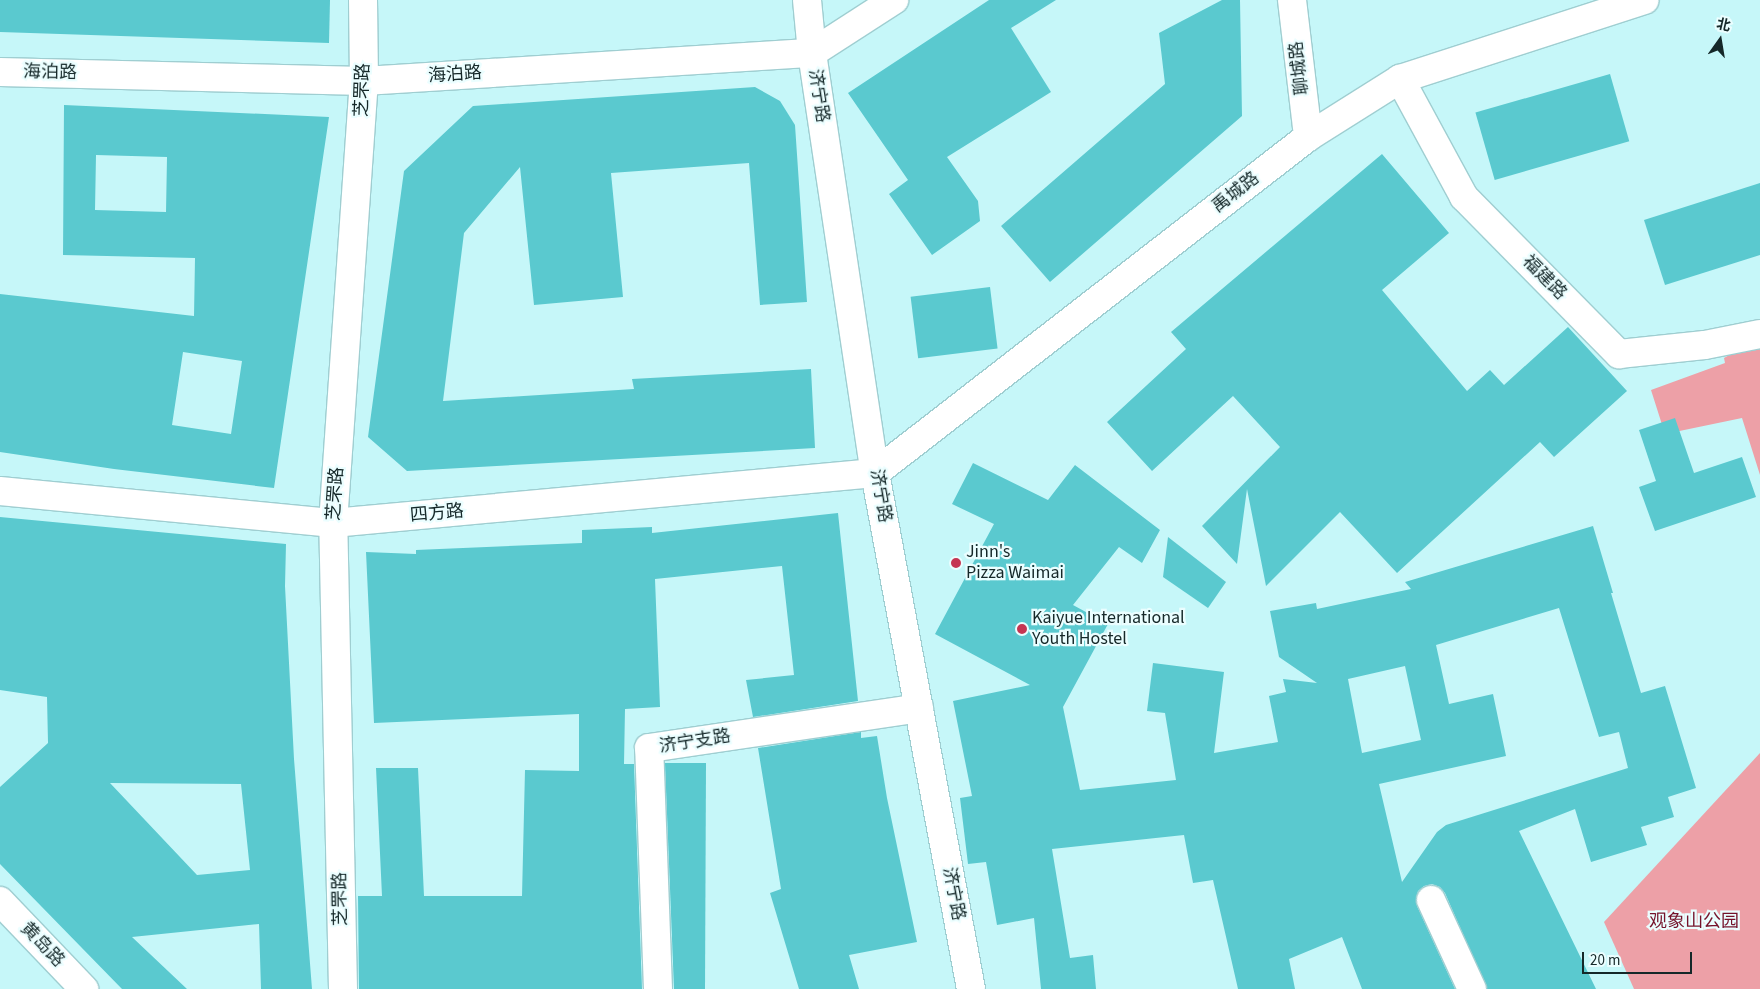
<!DOCTYPE html>
<html>
<head>
<meta charset="utf-8">
<style>
	body { margin:0 }
	#map { position:relative; width:1760px; height:989px; overflow:hidden; background:#c6f7f9; font-family:"Source Sans 3","Noto Sans SC",sans-serif }
	div>[style] { position:absolute }
	.green>* { inset:0; background:#eda0a7 }
	.building>* { inset:0; background:#5ac9cf; transform-origin:0 0 }
	.roads { filter:drop-shadow(1px 0 #9fced1) drop-shadow(-1px 0 #9fced1) drop-shadow(0 1px #9fced1) drop-shadow(0 -1px #9fced1) }
	.street>* { height:28px; margin:-14px; padding:0 14px; transform-origin:14px; border-radius:14px; background:#fff }
	.dots>* { width:14px; height:14px; translate:-50% -50%; box-sizing:border-box; border:2px solid #ebfeff; border-radius:50% }
	span { translate:-50% -50%; white-space:nowrap; text-align:center; line-height:1.15; -webkit-text-stroke:4.5px #ebfeff; paint-order:stroke }
	.street-label { font-size:18px; color:#152829 }
	.poi-label { font-size:18px; color:#152829 }
	.left { translate:0 -50%; text-align:left }
	.park-label { font-size:18px; color:#75122a }
	.north { position:absolute; left:1695px; top:15px; width:50px; height:50px; -webkit-text-stroke:4px #ebfeff; paint-order:stroke; rotate:13deg; font-size:14px; font-weight:700; line-height:20px; text-align:center; color:#152829 }
	.north::after { content:''; display:block; margin:auto; width:18px; height:22px; background:#152829; clip-path:polygon(50% 0,100% 100%,50% 72%,0 100%) }
	.scale { position:absolute; left:1582px; top:952px; width:110px; height:22px; box-sizing:border-box; border:2px solid #152829; border-top:0; padding-left:6px; font-size:15px; line-height:18px; white-space:nowrap; color:#152829; -webkit-text-stroke:4px #ebfeff; paint-order:stroke }
</style>
</head>
<body>
<div id="map">
	<div class="green">
		<div style="clip-path:polygon(1760px 338px,1760px 475px,1742px 418px,1665px 434px,1651px 390px,1725px 363px,1724px 358px)"></div>
		<div style="clip-path:polygon(1760px 753px,1760px 989px,1634px 989px,1604px 922px)"></div>
	</div>
	<div class="building">
		<div style="clip-path:polygon(0 0,330px 0,329px 43px,0 32px)"></div>
		<div style="clip-path:polygon(989px 0,1056px 0,1011px 28px,1051px 92px,947px 157px,978px 201px,980px 221px,932px 255px,889px 194px,908px 180px,848px 93px)"></div>
		<div style="clip-path:polygon(1222px 0,1240px 0,1242px 116px,1050px 282px,1001px 226px,1165px 84px,1159px 33px)"></div>
		<div style="left:1610px;top:74px;width:70px;height:140px;rotate:74deg"></div>
		<div style="clip-path:polygon(755px 87px,780px 101px,795px 125px,807px 302px,760px 305px,749px 163px,611px 173px,623px 297px,534px 305px,520px 167px,464px 233px,443px 401px,634px 389px,632px 379px,811px 369px,815px 448px,407px 471px,368px 437px,404px 171px,473px 106px)"></div>
		<div style="clip-path:polygon(evenodd,64px 105px,329px 117px,274px 488px,114px 469px,0 452px,0 294px,194px 316px,195px 258px,63px 255px,64px 105px,96px 155px,167px 157px,166px 212px,95px 210px,96px 155px,64px 105px,183px 352px,242px 361px,231px 434px,172px 425px,183px 352px)"></div>
		<div style="clip-path:polygon(1382px 154px,1449px 233px,1382px 290px,1467px 391px,1490px 370px,1504px 385px,1568px 327px,1627px 391px,1554px 457px,1540px 442px,1397px 573px,1340px 512px,1266px 586px,1247px 489px,1237px 564px,1202px 526px,1280px 447px,1233px 396px,1152px 471px,1107px 422px,1186px 349px,1171px 332px)"></div>
		<div style="clip-path:polygon(1760px 183px,1760px 255px,1665px 285px,1644px 220px)"></div>
		<div style="left:990px;top:287px;width:62px;height:80px;rotate:83deg"></div>
		<div style="clip-path:polygon(1675px 418px,1694px 473px,1742px 457px,1756px 497px,1655px 531px,1639px 487px,1656px 481px,1639px 430px)"></div>
		<div style="clip-path:polygon(evenodd,973px 463px,1048px 500px,1075px 465px,1160px 530px,1142px 563px,1119px 547px,1073px 605px,1108px 624px,1063px 707px,1080px 790px,1176px 780px,1165px 713px,1147px 711px,1153px 663px,1224px 672px,1214px 753px,1278px 742px,1269px 696px,1286px 692px,1283px 679px,1317px 683px,1279px 657px,1270px 611px,1316px 603px,1317px 609px,1411px 589px,1405px 582px,1593px 526px,1613px 593px,1611px 593px,1641px 693px,1665px 686px,1696px 788px,1668px 797px,1674px 817px,1641px 827px,1647px 845px,1591px 862px,1575px 809px,1519px 831px,1596px 989px,1487px 989px,1445px 893px,1440px 887px,1432px 884px,1424px 886px,1418px 891px,1416px 898px,1417px 906px,1455px 989px,1362px 989px,1342px 937px,1289px 959px,1295px 989px,1238px 989px,1213px 880px,1193px 883px,1184px 835px,1052px 849px,1070px 958px,1093px 955px,1096px 989px,1041px 989px,1034px 918px,997px 925px,986px 862px,968px 864px,960px 798px,972px 796px,953px 701px,1030px 685px,935px 634px,994px 524px,952px 504px,973px 463px,1559px 608px,1599px 737px,1619px 732px,1628px 768px,1446px 825px,1437px 832px,1402px 882px,1379px 784px,1506px 756px,1493px 694px,1449px 704px,1436px 645px,1559px 608px,973px 463px,1405px 666px,1421px 740px,1362px 753px,1348px 679px,1405px 666px)"></div>
		<div style="clip-path:polygon(838px 513px,858px 701px,753px 717px,746px 680px,794px 675px,782px 566px,655px 579px,660px 707px,625px 709px,624px 764px,634px 764px,642px 989px,359px 989px,358px 896px,382px 896px,376px 768px,418px 768px,424px 896px,522px 896px,525px 770px,579px 771px,579px 714px,374px 723px,366px 552px,416px 554px,416px 550px,582px 543px,582px 530px,652px 527px,652px 533px)"></div>
		<div style="clip-path:polygon(evenodd,0 517px,286px 544px,285px 586px,294px 759px,312px 989px,261px 989px,259px 924px,132px 937px,187px 989px,122px 989px,0 864px,0 787px,48px 743px,47px 697px,0 690px,0 517px,110px 783px,241px 784px,250px 870px,197px 875px,110px 783px)"></div>
		<div style="clip-path:polygon(1168px 537px,1226px 582px,1208px 608px,1163px 577px)"></div>
		<div style="clip-path:polygon(861px 732px,861px 738px,877px 736px,887px 798px,917px 942px,849px 955px,859px 989px,799px 989px,770px 893px,781px 889px,758px 748px)"></div>
		<div style="clip-path:polygon(665px 763px,706px 763px,705px 989px,674px 989px)"></div>
	</div>
	<div class="roads">
		<div class="street">
			<div style="left:807px;top:0;width:53px;rotate:84.6deg"></div>
			<div style="left:812px;top:53px;width:425px;rotate:81.5deg"></div>
			<div style="left:875px;top:473px;width:525px;rotate:79.46deg"></div>
			<div style="left:1292px;top:0;width:138px;rotate:83.3deg"></div>
			<div style="left:0;top:72px;width:364px;rotate:1.4deg"></div>
			<div style="left:364px;top:81px;width:449px;rotate:-3.6deg"></div>
			<div style="left:812px;top:53px;width:98px;rotate:-32.9deg"></div>
			<div style="left:1400px;top:79px;width:134px;rotate:61.5deg"></div>
			<div style="left:1464px;top:197px;width:221px;rotate:45.4deg"></div>
			<div style="left:1619px;top:354px;width:86px;rotate:-6deg"></div>
			<div style="left:1705px;top:345px;width:56px;rotate:-11.3deg"></div>
			<div style="left:875px;top:473px;width:548px;rotate:-37.81deg"></div>
			<div style="left:1308px;top:137px;width:109px;rotate:-32.2deg"></div>
			<div style="left:1400px;top:79px;width:257px;rotate:-17.9deg"></div>
			<div style="left:0;top:491px;width:335px;rotate:5.5deg"></div>
			<div style="left:333px;top:523px;width:544px;rotate:-5.27deg"></div>
			<div style="left:1431px;top:900px;width:98px;rotate:65.3deg"></div>
			<div style="left:0;top:901px;width:122px;rotate:46.3deg"></div>
			<div style="left:343px;top:989px;width:466px;rotate:-91.2deg"></div>
			<div style="left:333px;top:523px;width:443px;rotate:-86deg"></div>
			<div style="left:364px;top:81px;width:81px;rotate:-90.7deg"></div>
			<div style="left:658px;top:989px;width:241px;rotate:-92.1deg"></div>
			<div style="left:649px;top:748px;width:273px;rotate:-8.4deg"></div>
		</div>
	</div>
	<div class="dots">
		<div style="left:956px;top:563px;background:#c53552"></div>
		<div style="left:1022px;top:629px;background:#c53552"></div>
	</div>
	<div class="street-label">
		<span style="left:1300px;top:68px;rotate:-97deg">聊城路</span>
		<span style="left:50px;top:73px;rotate:1deg">海泊路</span>
		<span style="left:455px;top:75px;rotate:-4deg">海泊路</span>
		<span style="left:363px;top:90px;rotate:-88deg">芝罘路</span>
		<span style="left:818px;top:96px;rotate:81deg">济宁路</span>
		<span style="left:1236px;top:193px;rotate:-38deg">禹城路</span>
		<span style="left:1544px;top:278px;rotate:45deg">福建路</span>
		<span style="left:336px;top:494px;rotate:-86deg">芝罘路</span>
		<span style="left:880px;top:496px;rotate:80deg">济宁路</span>
		<span style="left:437px;top:514px;rotate:-5deg">四方路</span>
		<span style="left:695px;top:742px;rotate:-9deg">济宁支路</span>
		<span style="left:953px;top:894px;rotate:79deg">济宁路</span>
		<span style="left:341px;top:899px;rotate:-91deg">芝罘路</span>
		<span style="left:42px;top:945px;rotate:46deg">黄岛路</span>
	</div>
	<div class="poi-label">
		<span class="left" style="left:966px;top:563px">Jinn's<br>Pizza Waimai</span>
		<span class="left" style="left:1032px;top:629px">Kaiyue International<br>Youth Hostel</span>
	</div>
	<div class="park-label">
		<span style="left:1694px;top:922px">观象山公园</span>
	</div>
	<div class="north">北</div>
	<div class="scale">20 m</div>
</div>
</body>
</html>
